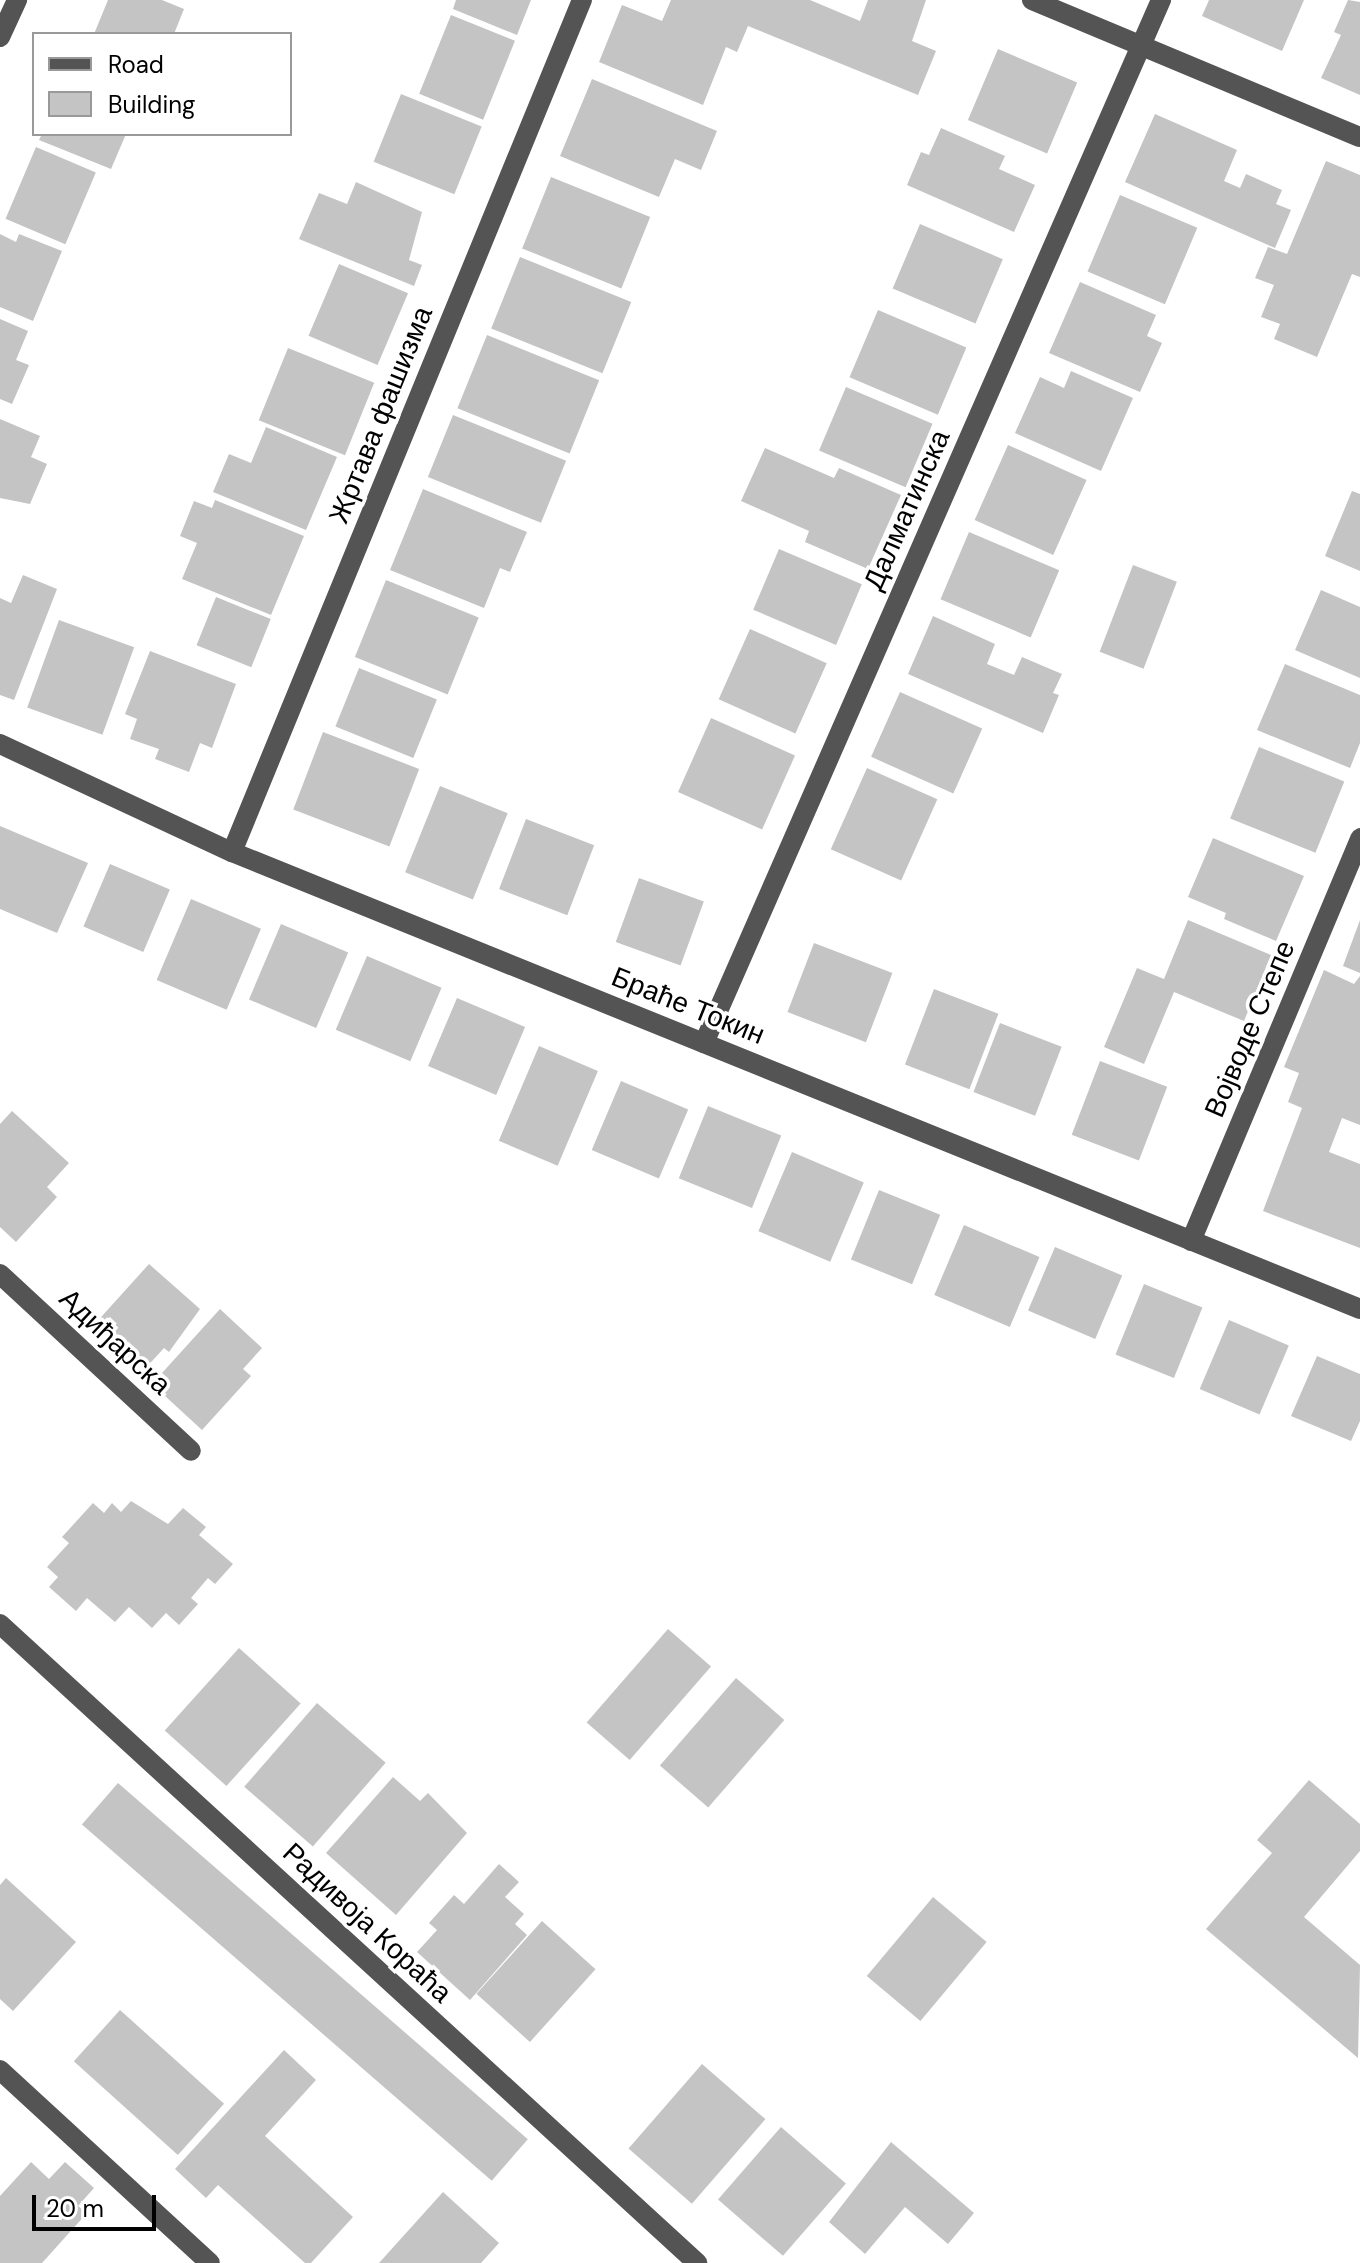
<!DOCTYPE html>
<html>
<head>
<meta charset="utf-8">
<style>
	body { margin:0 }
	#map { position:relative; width:1360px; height:2263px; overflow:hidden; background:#fff; font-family:"DM Sans",sans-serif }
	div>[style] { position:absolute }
	.building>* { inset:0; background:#c4c4c4; transform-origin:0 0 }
	.minor>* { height:20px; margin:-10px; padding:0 10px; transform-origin:10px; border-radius:10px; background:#545454 }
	span { translate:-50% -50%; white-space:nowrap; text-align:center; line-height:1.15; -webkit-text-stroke:7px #fff; paint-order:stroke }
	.street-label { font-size:28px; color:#000 }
	.legend { position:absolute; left:32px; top:32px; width:260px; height:104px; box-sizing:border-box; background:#fff; border:2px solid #999; margin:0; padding:10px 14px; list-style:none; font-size:24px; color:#000 }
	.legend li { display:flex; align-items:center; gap:16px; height:40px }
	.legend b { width:40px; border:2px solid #999 }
	.scale { position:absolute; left:32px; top:2195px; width:124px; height:36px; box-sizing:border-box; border:4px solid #000; border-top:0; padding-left:10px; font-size:24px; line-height:28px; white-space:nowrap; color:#000; -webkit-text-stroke:6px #fff; paint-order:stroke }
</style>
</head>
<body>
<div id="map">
	<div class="building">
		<div style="clip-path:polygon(108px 0,162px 0,184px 9px,174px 34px,94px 34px)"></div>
		<div style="clip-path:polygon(456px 0,531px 0,517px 35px,453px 9px)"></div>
		<div style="clip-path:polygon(671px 0,810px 0,860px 21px,868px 0,926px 0,912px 41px,936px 51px,918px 95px,748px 26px,737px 52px,726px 47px,703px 105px,599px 62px,622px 5px,662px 21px)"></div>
		<div style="clip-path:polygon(1209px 0,1304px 0,1282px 51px,1202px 16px)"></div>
		<div style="clip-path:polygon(1348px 0,1360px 2px,1360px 95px,1321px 78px,1341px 35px,1334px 32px)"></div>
		<div style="left:451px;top:15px;width:69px;height:85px;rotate:22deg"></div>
		<div style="left:998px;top:49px;width:86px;height:77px;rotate:23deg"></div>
		<div style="clip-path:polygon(592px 79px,717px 131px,701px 170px,675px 159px,659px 197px,560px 156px)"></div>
		<div style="left:401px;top:94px;width:87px;height:73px;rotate:22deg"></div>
		<div style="clip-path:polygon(1155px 114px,1237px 150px,1224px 181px,1240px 188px,1246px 174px,1282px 190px,1276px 204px,1291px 210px,1275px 248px,1125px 182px)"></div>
		<div style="clip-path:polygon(941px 128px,1005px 156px,999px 169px,1035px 185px,1014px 232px,907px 185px,921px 152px,929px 155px)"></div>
		<div style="clip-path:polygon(42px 134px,126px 134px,111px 169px,39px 140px)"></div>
		<div style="left:36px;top:147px;width:65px;height:78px;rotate:23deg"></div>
		<div style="clip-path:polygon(1326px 161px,1360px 175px,1360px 277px,1352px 274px,1317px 357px,1274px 339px,1280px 324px,1261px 317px,1274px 285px,1255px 278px,1268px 247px,1287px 254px)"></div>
		<div style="left:551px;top:177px;width:107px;height:77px;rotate:22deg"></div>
		<div style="clip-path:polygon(356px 182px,422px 212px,409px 260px,422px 265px,414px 286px,299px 239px,319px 193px,347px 204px)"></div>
		<div style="left:1120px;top:195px;width:84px;height:83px;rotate:23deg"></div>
		<div style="left:920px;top:224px;width:90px;height:70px;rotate:23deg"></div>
		<div style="clip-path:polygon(0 234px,16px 242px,19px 234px,62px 251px,33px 321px,0 307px)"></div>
		<div style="left:520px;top:257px;width:120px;height:77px;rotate:22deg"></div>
		<div style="left:339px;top:264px;width:75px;height:78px;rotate:23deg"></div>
		<div style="clip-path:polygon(1080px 282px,1156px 315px,1147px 336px,1162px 343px,1140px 392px,1049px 353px)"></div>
		<div style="left:878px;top:310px;width:96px;height:73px;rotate:23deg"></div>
		<div style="clip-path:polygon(0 319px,28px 331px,16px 360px,29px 365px,12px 404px,0 399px)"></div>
		<div style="left:487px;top:335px;width:121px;height:79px;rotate:22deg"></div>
		<div style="left:288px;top:348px;width:93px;height:78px;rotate:22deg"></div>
		<div style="clip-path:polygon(1071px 371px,1133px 398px,1101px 471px,1015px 433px,1040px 377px,1064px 388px)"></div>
		<div style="left:846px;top:387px;width:94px;height:69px;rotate:23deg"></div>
		<div style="left:453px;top:415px;width:122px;height:67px;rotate:22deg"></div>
		<div style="clip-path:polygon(0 419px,40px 436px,31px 457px,47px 464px,30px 504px,0 498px)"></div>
		<div style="clip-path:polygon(266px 427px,337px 457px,306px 530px,213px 492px,229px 454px,251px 463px)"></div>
		<div style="left:1008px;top:445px;width:86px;height:82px;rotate:24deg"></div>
		<div style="clip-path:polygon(765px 448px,834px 478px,839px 468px,901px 495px,868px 569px,805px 542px,809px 531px,741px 501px)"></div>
		<div style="clip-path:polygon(423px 489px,527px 532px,510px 572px,500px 568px,484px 608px,390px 570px)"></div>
		<div style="clip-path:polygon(1352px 491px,1360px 494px,1360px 571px,1325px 556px)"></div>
		<div style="clip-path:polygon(215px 500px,304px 536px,271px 615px,182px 579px,197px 543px,180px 536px,194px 501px,212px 508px)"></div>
		<div style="left:969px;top:532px;width:98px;height:73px;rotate:23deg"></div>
		<div style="left:779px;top:549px;width:90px;height:66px;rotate:23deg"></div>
		<div style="left:1133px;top:565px;width:47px;height:93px;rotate:21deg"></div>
		<div style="clip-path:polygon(23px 575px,57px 589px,14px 700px,0 695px,0 598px,11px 603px)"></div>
		<div style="left:386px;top:580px;width:100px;height:83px;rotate:22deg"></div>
		<div style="clip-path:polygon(1321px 590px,1360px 607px,1360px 678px,1295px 650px)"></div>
		<div style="left:216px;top:597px;width:59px;height:52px;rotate:22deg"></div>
		<div style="clip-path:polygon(933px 616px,995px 644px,987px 664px,1014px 675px,1022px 657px,1062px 674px,1053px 693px,1059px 695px,1043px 733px,908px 674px)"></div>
		<div style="left:59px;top:620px;width:80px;height:93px;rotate:20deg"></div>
		<div style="left:750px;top:629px;width:84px;height:77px;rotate:24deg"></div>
		<div style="clip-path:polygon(150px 651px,236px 684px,212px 748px,200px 743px,189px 772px,155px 759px,159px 749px,130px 739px,137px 719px,125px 714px)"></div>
		<div style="clip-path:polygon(1285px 664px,1360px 695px,1360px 743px,1350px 768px,1257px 730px)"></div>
		<div style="left:359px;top:668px;width:84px;height:63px;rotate:22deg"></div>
		<div style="left:900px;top:692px;width:90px;height:71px;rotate:24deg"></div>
		<div style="left:711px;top:718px;width:92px;height:81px;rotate:24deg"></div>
		<div style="left:323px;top:732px;width:103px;height:83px;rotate:21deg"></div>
		<div style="left:1259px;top:747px;width:92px;height:77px;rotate:22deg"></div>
		<div style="left:867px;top:768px;width:77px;height:89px;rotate:24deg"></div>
		<div style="left:440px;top:786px;width:73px;height:93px;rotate:22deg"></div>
		<div style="left:526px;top:819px;width:73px;height:75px;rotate:21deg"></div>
		<div style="clip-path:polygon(0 826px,88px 863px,57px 933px,0 909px)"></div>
		<div style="clip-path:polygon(1213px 838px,1304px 876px,1276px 941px,1224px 919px,1226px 913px,1188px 897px)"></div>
		<div style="left:110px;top:864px;width:65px;height:68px;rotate:23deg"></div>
		<div style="left:639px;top:878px;width:69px;height:68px;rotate:20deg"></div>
		<div style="left:191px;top:899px;width:76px;height:88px;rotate:23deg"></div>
		<div style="clip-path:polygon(1188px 920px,1271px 955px,1244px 1021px,1174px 992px,1144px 1064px,1104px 1047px,1137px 968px,1164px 979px)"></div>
		<div style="clip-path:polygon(1360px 920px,1360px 973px,1343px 966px)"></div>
		<div style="left:281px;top:924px;width:73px;height:82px;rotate:23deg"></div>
		<div style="left:814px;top:943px;width:84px;height:74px;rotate:21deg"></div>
		<div style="left:367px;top:956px;width:81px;height:80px;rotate:23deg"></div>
		<div style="clip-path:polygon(1324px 970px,1354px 984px,1360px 976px,1360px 1125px,1342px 1118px,1329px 1152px,1360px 1164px,1360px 1248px,1263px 1211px,1302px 1108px,1288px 1102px,1299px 1073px,1284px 1067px)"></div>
		<div style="left:934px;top:989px;width:69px;height:81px;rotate:21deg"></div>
		<div style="left:457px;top:998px;width:74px;height:74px;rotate:23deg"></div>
		<div style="left:1000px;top:1023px;width:66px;height:74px;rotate:21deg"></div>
		<div style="left:539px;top:1046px;width:64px;height:103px;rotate:23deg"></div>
		<div style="left:1100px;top:1061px;width:72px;height:79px;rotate:21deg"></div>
		<div style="left:621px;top:1081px;width:73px;height:75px;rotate:23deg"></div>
		<div style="left:708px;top:1106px;width:79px;height:78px;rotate:22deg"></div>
		<div style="clip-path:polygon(12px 1111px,69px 1163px,47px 1187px,57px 1197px,16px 1242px,0 1227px,0 1124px)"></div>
		<div style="left:792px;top:1152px;width:78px;height:86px;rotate:23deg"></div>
		<div style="left:879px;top:1190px;width:66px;height:75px;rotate:22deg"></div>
		<div style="left:964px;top:1225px;width:82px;height:76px;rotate:23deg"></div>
		<div style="left:1055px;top:1247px;width:73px;height:69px;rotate:23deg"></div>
		<div style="clip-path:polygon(149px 1264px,200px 1309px,169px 1352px,164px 1348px,143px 1371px,93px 1326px)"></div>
		<div style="left:1144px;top:1284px;width:63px;height:76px;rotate:22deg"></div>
		<div style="clip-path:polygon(220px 1309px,262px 1348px,243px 1369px,251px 1376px,202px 1430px,152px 1384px)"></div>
		<div style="left:1229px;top:1320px;width:65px;height:75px;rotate:23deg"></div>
		<div style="clip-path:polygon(1317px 1356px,1360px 1374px,1360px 1421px,1351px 1441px,1291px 1416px)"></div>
		<div style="clip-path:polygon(131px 1501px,168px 1524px,183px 1508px,206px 1527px,199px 1535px,233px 1564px,215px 1584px,208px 1578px,191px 1598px,198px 1604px,179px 1625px,166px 1613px,152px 1628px,129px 1607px,115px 1622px,87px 1598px,76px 1611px,49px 1587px,58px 1577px,47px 1567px,69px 1543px,62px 1537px,93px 1503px,104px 1513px,112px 1503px,121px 1512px)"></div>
		<div style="left:668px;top:1629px;width:57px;height:124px;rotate:41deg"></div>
		<div style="left:239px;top:1648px;width:83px;height:111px;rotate:42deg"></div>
		<div style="left:736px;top:1678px;width:64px;height:116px;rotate:41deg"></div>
		<div style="left:317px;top:1703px;width:91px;height:111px;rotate:41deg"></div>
		<div style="clip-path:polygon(393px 1777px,420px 1801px,428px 1793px,467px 1833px,396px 1915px,326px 1853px)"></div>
		<div style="clip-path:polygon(1309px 1780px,1360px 1824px,1360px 1851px,1304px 1917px,1360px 1965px,1358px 2058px,1206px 1929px,1272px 1853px,1257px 1840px)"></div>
		<div style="left:118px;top:1783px;width:543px;height:55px;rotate:41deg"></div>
		<div style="clip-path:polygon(499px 1864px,519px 1882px,505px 1897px,524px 1914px,515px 1924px,527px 1935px,470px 2000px,417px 1952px,437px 1930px,429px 1923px,454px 1895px,464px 1904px)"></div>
		<div style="clip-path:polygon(6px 1878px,76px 1942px,13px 2011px,0 1999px,0 1885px)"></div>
		<div style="left:933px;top:1897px;width:70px;height:103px;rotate:40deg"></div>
		<div style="left:542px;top:1921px;width:72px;height:98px;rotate:42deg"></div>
		<div style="left:120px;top:2010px;width:140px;height:69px;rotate:42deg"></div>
		<div style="clip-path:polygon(284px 2050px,316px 2080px,265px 2136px,353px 2217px,311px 2263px,305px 2263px,218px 2185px,206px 2198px,175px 2169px)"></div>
		<div style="left:702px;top:2064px;width:84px;height:112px;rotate:41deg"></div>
		<div style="left:781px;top:2127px;width:86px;height:96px;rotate:41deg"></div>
		<div style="clip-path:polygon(891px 2142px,974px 2213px,948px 2244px,905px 2207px,865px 2254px,829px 2222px)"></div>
		<div style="clip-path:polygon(31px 2162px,49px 2179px,65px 2162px,94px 2188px,78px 2206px,87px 2213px,42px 2263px,0 2263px,0 2196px)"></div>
		<div style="clip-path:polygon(443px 2192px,499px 2243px,481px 2263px,379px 2263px)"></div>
	</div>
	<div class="minor">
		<div style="left:1032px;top:0;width:355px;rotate:22.7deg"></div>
		<div style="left:0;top:37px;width:41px;rotate:-65.3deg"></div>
		<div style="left:0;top:744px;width:256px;rotate:25deg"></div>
		<div style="left:232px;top:852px;width:1217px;rotate:22.05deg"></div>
		<div style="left:232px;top:852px;width:921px;rotate:-67.67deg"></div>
		<div style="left:704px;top:1043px;width:1139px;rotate:-66.34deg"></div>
		<div style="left:1191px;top:1241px;width:437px;rotate:-67.2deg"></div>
		<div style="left:0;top:1274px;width:260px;rotate:42.8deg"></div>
		<div style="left:0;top:1624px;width:946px;rotate:42.51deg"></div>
		<div style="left:0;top:2070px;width:285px;rotate:42.6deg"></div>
	</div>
	<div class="street-label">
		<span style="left:381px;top:415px;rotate:-68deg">Жртава фашизма</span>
		<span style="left:907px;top:510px;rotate:-66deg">Далматинска</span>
		<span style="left:688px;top:1006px;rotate:22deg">Браће Токин</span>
		<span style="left:1250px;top:1029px;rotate:-67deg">Војводе Степе</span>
		<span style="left:115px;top:1342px;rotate:43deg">Адиђарска</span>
		<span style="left:367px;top:1923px;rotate:43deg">Радивоја Кораћа</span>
	</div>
	<ul class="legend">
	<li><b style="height:10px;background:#545454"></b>Road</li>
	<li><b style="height:22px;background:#c4c4c4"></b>Building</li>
	</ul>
	<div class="scale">20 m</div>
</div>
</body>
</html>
